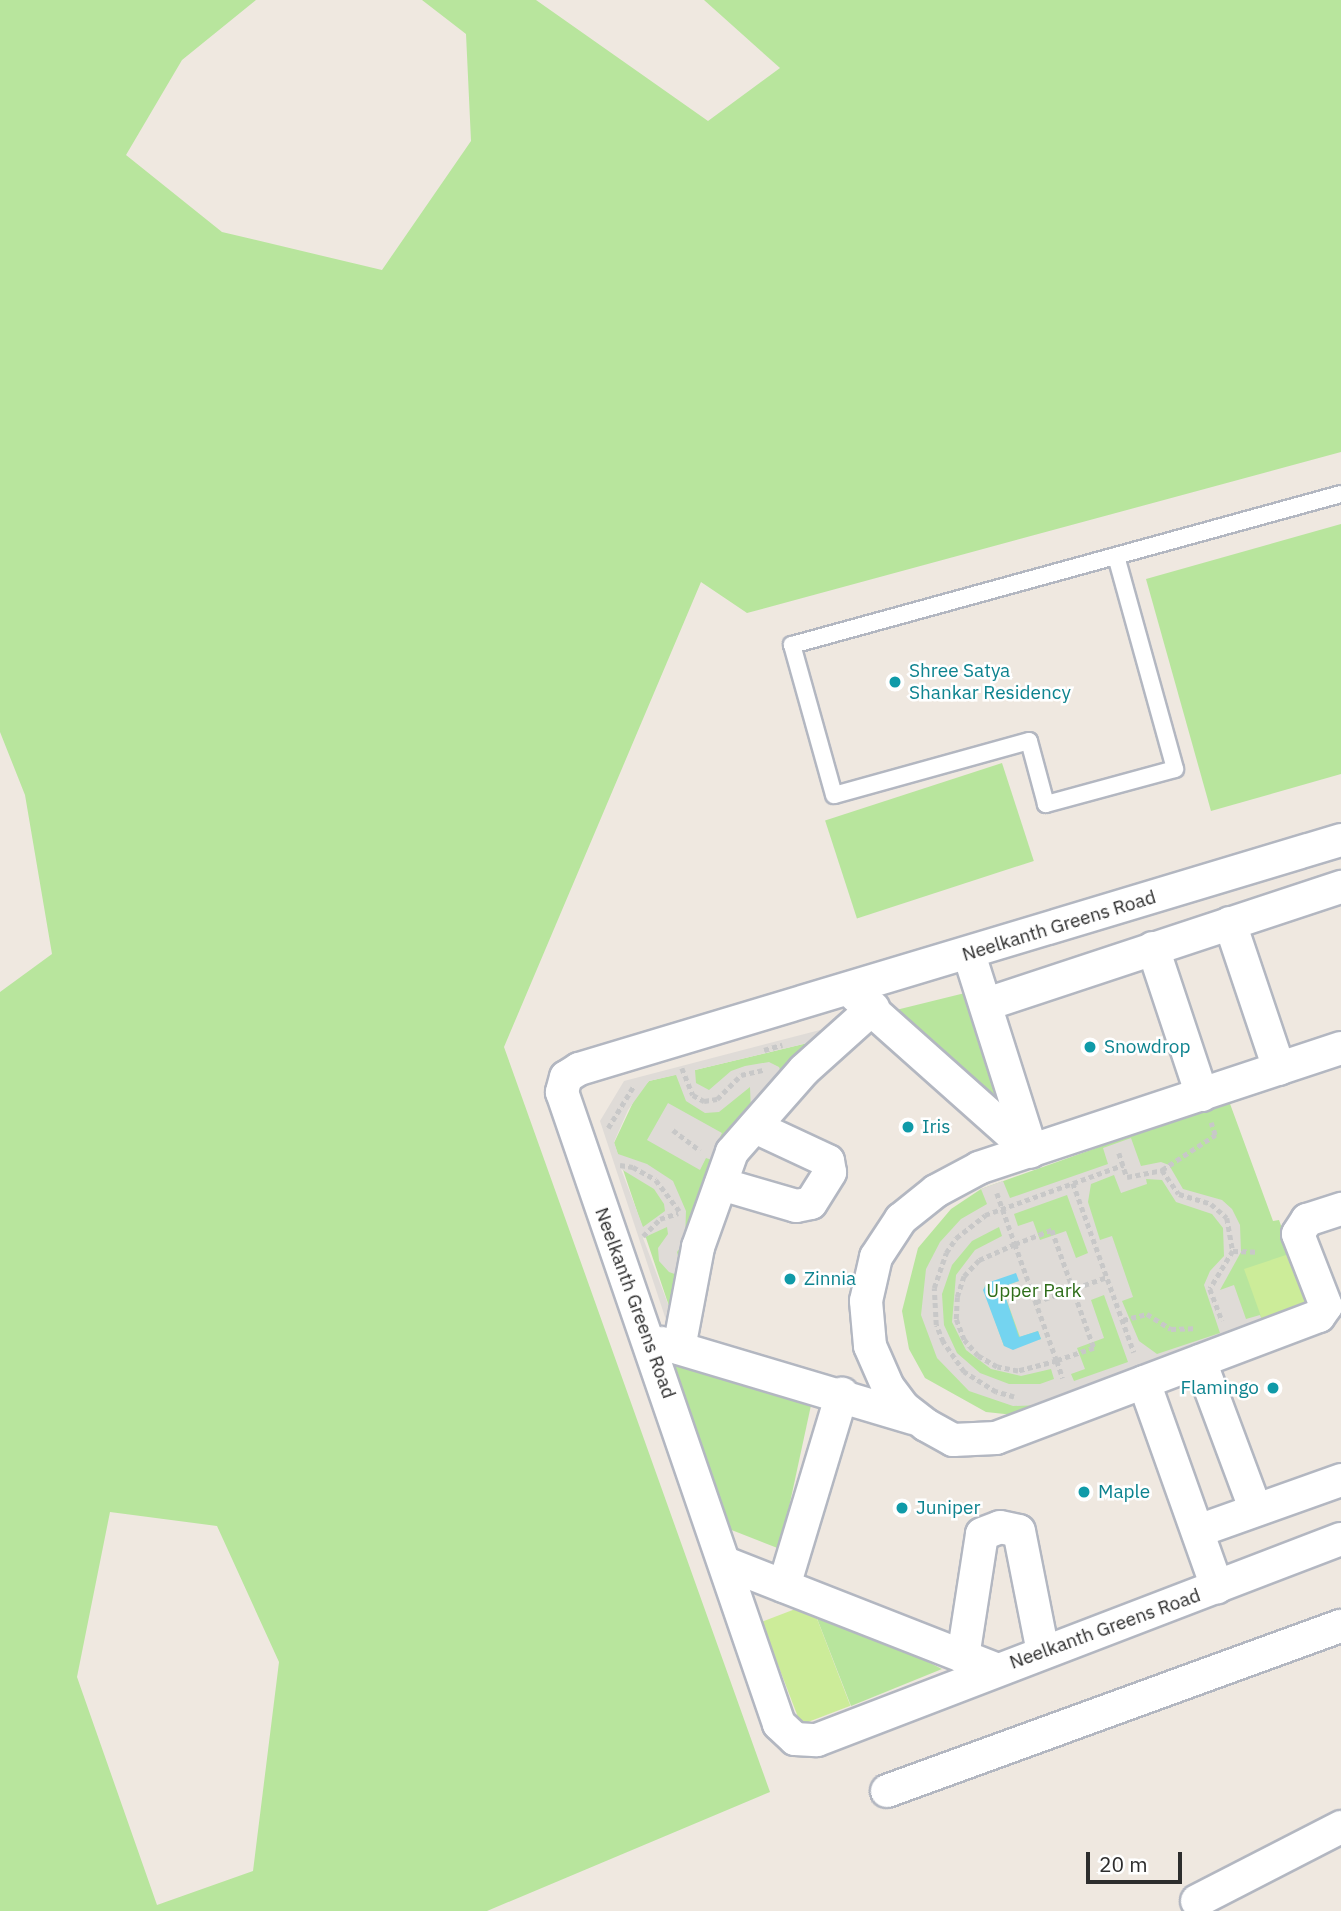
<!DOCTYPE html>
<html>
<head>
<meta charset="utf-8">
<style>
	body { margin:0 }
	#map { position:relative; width:1341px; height:1911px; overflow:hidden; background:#efe8e0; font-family:"IBM Plex Sans",sans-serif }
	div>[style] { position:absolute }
	.green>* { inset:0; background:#b8e59d; transform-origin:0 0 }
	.pitch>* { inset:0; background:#ccec99; transform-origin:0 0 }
	.plaza>* { inset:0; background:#dfdbd7 }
	.water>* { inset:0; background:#74d4f0 }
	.path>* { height:4.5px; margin-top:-2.25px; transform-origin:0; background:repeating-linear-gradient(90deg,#c8c8c8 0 5px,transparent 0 8.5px) }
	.roads { filter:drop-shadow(2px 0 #b3b7c1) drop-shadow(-2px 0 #b3b7c1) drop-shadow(0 2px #b3b7c1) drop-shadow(0 -2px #b3b7c1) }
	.lane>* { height:16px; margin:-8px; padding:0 8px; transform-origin:8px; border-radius:8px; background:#fff }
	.street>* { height:32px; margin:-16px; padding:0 16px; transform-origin:16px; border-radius:16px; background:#fff }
	.dots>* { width:19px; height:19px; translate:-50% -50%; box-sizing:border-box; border:4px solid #fff; border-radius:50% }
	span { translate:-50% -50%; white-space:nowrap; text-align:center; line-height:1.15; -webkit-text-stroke:5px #fff; paint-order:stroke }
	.culture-label { font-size:19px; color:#0d838f }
	.left { translate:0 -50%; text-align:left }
	.right { translate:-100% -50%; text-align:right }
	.street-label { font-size:19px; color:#2d2d2d }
	.park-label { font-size:19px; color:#2f6e1a }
	.scale { position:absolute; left:1086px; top:1852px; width:96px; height:32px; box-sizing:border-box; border:4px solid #2d2d2d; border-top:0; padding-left:9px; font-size:21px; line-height:24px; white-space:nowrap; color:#2d2d2d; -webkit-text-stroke:5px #fff; paint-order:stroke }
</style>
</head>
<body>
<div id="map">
	<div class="green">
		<div style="clip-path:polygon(evenodd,0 0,256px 0,182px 60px,126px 155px,222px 232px,382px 270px,471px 141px,466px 34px,422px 0,536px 0,708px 121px,780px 68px,704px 0,1341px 0,1341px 452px,747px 613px,701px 582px,504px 1047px,770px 1792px,487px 1911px,0 1911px,0 992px,52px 954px,25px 795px,0 732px,0 0,110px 1512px,217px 1526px,279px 1662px,253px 1871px,157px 1905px,77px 1677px,110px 1512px)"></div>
		<div style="clip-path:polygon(1341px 524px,1341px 774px,1211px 811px,1146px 579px)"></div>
		<div style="left:1002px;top:763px;width:103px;height:186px;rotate:72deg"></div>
		<div style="clip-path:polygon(965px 993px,1001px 1107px,896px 1010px)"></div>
		<div style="clip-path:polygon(824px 1039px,771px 1104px,671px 1312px,614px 1143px,637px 1094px,649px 1081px)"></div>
		<div style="clip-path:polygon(1229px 1101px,1273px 1221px,1279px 1220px,1308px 1300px,1233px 1340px,1014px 1415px,986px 1412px,925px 1378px,909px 1349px,902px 1311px,918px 1248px,951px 1209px,981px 1189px)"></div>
		<div style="clip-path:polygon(668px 1363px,813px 1396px,780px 1549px,729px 1529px)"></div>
		<div style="clip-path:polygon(811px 1603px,942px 1669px,851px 1706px)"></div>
	</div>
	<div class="pitch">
		<div style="clip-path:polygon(1295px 1252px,1319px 1308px,1263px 1322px,1244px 1269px)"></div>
		<div style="left:811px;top:1603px;width:110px;height:53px;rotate:69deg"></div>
	</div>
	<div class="plaza">
		<div style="clip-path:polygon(evenodd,820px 1030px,824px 1039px,695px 1070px,696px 1083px,709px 1090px,731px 1071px,745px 1066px,769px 1062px,779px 1067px,783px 1077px,751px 1112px,750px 1087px,719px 1112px,705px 1113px,686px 1101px,676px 1075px,649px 1081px,628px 1110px,614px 1142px,618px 1154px,647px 1164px,673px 1181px,686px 1211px,685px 1241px,677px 1252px,683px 1277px,669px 1272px,659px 1261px,658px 1248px,668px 1234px,667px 1227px,643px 1238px,671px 1312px,667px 1323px,600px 1121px,624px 1081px,820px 1030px,621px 1169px,654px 1189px,664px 1204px,665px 1211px,643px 1227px,621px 1169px)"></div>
		<div style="clip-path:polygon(668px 1103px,722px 1133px,715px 1147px,726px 1145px,715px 1161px,706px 1158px,700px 1170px,647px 1140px)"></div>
		<div style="clip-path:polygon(evenodd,1131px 1138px,1141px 1166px,1161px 1162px,1169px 1165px,1183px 1189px,1222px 1200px,1232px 1209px,1240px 1225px,1241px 1252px,1220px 1290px,1234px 1285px,1246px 1319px,1260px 1315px,1263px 1322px,1043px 1405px,1013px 1406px,969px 1391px,937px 1358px,921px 1315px,926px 1269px,940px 1242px,961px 1219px,987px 1204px,981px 1189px,1003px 1181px,1010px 1198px,1108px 1164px,1103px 1148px,1131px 1138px,1114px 1175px,1121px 1193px,1147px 1184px,1146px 1179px,1162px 1180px,1176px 1202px,1212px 1214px,1223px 1228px,1224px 1256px,1210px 1271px,1204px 1285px,1220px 1333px,1157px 1354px,1139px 1341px,1122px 1301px,1133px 1297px,1112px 1236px,1100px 1240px,1088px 1202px,1091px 1184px,1114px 1175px,1131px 1138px,1067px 1195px,1088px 1253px,1076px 1258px,1066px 1231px,1040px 1240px,1033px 1221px,1018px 1226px,1014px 1214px,1067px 1195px,1131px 1138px,999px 1227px,1002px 1236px,975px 1250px,956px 1275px,952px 1322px,966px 1350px,991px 1369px,1021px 1376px,1051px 1369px,1054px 1379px,1040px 1384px,1009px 1384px,980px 1373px,957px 1353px,944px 1325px,942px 1294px,952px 1265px,972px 1241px,999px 1227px,1131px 1138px,1019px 1281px,1002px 1287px,1020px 1337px,1038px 1331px,1041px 1339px,1004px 1346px,984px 1290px,985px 1285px,1019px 1281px,1131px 1138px,1104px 1295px,1128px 1362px,1074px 1381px,1071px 1374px,1085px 1369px,1077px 1348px,1104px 1338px,1091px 1300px,1104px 1295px)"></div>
	</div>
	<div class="water">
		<div style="clip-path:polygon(1016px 1273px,1019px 1281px,1002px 1287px,1019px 1337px,1038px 1331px,1041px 1339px,1013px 1350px,1004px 1346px,983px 1290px,987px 1283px)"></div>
	</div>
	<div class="path">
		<div style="left:764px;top:1050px;width:19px;rotate:-16deg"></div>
		<div style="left:682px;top:1068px;width:29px;rotate:68deg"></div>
		<div style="left:693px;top:1095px;width:13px;rotate:29deg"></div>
		<div style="left:704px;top:1101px;width:13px;rotate:-9deg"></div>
		<div style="left:717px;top:1099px;width:34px;rotate:-45deg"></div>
		<div style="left:741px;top:1075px;width:23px;rotate:-13deg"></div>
		<div style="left:608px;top:1128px;width:48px;rotate:-58.6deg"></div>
		<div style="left:673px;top:1130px;width:34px;rotate:37deg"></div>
		<div style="left:1119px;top:1153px;width:25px;rotate:72deg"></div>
		<div style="left:1127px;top:1177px;width:36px;rotate:-11deg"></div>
		<div style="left:1162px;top:1170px;width:29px;rotate:55deg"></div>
		<div style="left:1179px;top:1194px;width:34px;rotate:17deg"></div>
		<div style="left:1211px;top:1204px;width:21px;rotate:41deg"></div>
		<div style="left:1227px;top:1218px;width:34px;rotate:80deg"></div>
		<div style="left:1233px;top:1251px;width:44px;rotate:121.2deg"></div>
		<div style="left:1210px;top:1289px;width:34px;rotate:69deg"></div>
		<div style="left:620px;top:1165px;width:13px;rotate:9deg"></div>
		<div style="left:633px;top:1167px;width:26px;rotate:29deg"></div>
		<div style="left:656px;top:1180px;width:39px;rotate:53deg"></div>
		<div style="left:1162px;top:1170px;width:64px;rotate:-33.4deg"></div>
		<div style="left:1215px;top:1135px;width:13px;rotate:-108deg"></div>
		<div style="left:1073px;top:1183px;width:180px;rotate:70.2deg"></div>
		<div style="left:997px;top:1193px;width:54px;rotate:70.6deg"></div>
		<div style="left:1015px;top:1244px;width:40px;rotate:-21deg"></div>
		<div style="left:1052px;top:1230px;width:125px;rotate:70.4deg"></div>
		<div style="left:1094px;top:1348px;width:39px;rotate:161deg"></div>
		<div style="left:1057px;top:1361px;width:18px;rotate:71deg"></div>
		<div style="left:643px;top:1236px;width:24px;rotate:-45deg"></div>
		<div style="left:660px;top:1219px;width:19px;rotate:-18deg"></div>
		<div style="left:1015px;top:1244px;width:124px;rotate:70.3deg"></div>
		<div style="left:1057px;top:1361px;width:40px;rotate:165.6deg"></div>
		<div style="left:1018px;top:1371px;width:21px;rotate:-169deg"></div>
		<div style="left:997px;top:1367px;width:22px;rotate:-150deg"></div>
		<div style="left:978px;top:1356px;width:21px;rotate:-131deg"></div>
		<div style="left:964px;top:1340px;width:22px;rotate:-111deg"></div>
		<div style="left:956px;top:1319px;width:22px;rotate:-87deg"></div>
		<div style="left:957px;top:1297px;width:22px;rotate:-72deg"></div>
		<div style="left:964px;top:1276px;width:22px;rotate:-47deg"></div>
		<div style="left:979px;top:1260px;width:39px;rotate:-24deg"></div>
		<div style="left:1233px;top:1251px;width:24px;rotate:2deg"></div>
		<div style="left:1036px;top:1302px;width:75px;rotate:-19.4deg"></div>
		<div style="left:1123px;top:1320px;width:25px;rotate:-14deg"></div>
		<div style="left:1147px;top:1314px;width:28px;rotate:32deg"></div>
		<div style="left:1171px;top:1329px;width:23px;rotate:-2deg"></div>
		<div style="left:1014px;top:1397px;width:19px;rotate:-164deg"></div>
		<div style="left:996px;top:1392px;width:38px;rotate:-148deg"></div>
		<div style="left:964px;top:1372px;width:37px;rotate:-125deg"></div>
		<div style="left:943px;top:1342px;width:18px;rotate:-112deg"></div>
		<div style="left:936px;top:1325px;width:37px;rotate:-93deg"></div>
		<div style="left:934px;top:1288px;width:37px;rotate:-71deg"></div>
		<div style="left:946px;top:1253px;width:18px;rotate:-56deg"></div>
		<div style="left:956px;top:1238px;width:37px;rotate:-38deg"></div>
		<div style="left:985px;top:1215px;width:147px;rotate:-19.9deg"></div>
	</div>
	<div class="roads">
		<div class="lane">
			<div style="left:1116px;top:556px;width:221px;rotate:74.5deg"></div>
			<div style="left:1175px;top:769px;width:134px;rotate:164.8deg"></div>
			<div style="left:1046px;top:804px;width:65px;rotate:-105.1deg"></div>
			<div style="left:1029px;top:741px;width:202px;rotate:164.5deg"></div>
			<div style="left:834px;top:795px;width:156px;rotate:-105.6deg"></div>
			<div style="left:792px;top:645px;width:569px;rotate:-15.38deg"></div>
		</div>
		<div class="street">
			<div style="left:1341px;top:840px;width:796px;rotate:163.27deg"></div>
			<div style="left:579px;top:1069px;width:15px;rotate:148deg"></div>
			<div style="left:566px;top:1077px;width:16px;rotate:105deg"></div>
			<div style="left:562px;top:1092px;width:668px;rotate:71.05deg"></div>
			<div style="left:779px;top:1724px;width:22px;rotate:43deg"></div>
			<div style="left:795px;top:1739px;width:22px;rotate:3deg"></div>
			<div style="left:817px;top:1740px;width:561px;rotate:-20.99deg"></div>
			<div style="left:1230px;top:923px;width:154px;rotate:71.4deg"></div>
			<div style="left:1153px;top:948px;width:155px;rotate:71.6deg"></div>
			<div style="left:969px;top:954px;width:206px;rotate:72.4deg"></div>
			<div style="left:856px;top:996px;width:234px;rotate:41.7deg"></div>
			<div style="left:987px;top:1004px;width:373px;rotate:-18.3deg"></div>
			<div style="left:1341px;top:1048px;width:381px;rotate:161.7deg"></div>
			<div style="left:979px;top:1168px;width:49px;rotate:151.9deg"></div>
			<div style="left:936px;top:1191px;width:45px;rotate:141.3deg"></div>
			<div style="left:901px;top:1219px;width:45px;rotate:123.3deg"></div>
			<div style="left:876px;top:1257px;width:45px;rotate:102.8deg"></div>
			<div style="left:866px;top:1301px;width:45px;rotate:84.9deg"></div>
			<div style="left:870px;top:1346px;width:45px;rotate:66.3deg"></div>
			<div style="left:888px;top:1387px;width:25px;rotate:53deg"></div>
			<div style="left:903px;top:1407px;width:29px;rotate:38deg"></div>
			<div style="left:926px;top:1425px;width:31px;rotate:29deg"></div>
			<div style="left:953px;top:1440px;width:43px;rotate:-2.7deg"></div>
			<div style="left:996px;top:1438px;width:345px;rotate:-20.7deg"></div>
			<div style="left:1319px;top:1316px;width:12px;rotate:-55deg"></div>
			<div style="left:1326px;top:1306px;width:77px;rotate:-111.3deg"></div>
			<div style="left:1298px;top:1234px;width:17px;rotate:-57deg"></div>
			<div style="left:1307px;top:1220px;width:36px;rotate:-18deg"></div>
			<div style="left:721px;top:1184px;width:78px;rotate:16.3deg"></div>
			<div style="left:796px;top:1206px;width:15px;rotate:-11deg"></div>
			<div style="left:811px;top:1203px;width:36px;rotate:-58deg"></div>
			<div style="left:830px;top:1172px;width:11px;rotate:-100deg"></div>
			<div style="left:828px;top:1161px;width:81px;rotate:-155deg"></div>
			<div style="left:661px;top:1343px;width:263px;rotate:16.6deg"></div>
			<div style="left:679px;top:1348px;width:103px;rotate:-79.3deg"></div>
			<div style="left:698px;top:1247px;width:101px;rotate:-70.3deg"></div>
			<div style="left:732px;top:1152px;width:109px;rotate:-48.7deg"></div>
			<div style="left:804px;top:1070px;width:93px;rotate:-41.9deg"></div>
			<div style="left:1200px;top:1361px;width:157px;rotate:69.5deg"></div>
			<div style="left:1144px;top:1382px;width:218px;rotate:70.4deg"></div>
			<div style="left:1198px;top:1531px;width:152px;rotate:-19.6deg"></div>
			<div style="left:725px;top:1563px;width:290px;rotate:21.4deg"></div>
			<div style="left:784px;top:1586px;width:201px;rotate:-73.2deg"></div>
			<div style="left:963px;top:1657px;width:124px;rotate:-81.2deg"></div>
			<div style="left:982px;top:1534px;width:19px;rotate:-21deg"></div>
			<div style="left:1000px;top:1527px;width:19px;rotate:12deg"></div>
			<div style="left:1019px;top:1531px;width:123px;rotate:78.8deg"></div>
			<div style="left:887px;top:1791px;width:483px;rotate:-20deg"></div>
			<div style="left:1197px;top:1901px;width:162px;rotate:-27.2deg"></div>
		</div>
	</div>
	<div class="dots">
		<div style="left:895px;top:682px;background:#0f9aa8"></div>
		<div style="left:1090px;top:1047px;background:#0f9aa8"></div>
		<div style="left:908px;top:1127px;background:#0f9aa8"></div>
		<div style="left:790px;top:1279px;background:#0f9aa8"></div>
		<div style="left:1273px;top:1388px;background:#0f9aa8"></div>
		<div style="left:1084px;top:1492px;background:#0f9aa8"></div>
		<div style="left:902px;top:1508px;background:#0f9aa8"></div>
	</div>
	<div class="culture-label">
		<span class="left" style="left:909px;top:682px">Shree Satya<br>Shankar Residency</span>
		<span class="left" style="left:1104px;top:1047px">Snowdrop</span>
		<span class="left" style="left:922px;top:1127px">Iris</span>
		<span class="left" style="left:804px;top:1279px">Zinnia</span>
		<span class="right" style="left:1259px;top:1388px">Flamingo</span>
		<span class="left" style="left:1098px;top:1492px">Maple</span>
		<span class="left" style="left:916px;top:1508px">Juniper</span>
	</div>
	<div class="street-label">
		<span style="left:1059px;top:926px;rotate:-17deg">Neelkanth Greens Road</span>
		<span style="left:635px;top:1303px;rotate:70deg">Neelkanth Greens Road</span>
		<span style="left:1105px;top:1629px;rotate:-20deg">Neelkanth Greens Road</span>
	</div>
	<div class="park-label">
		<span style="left:1034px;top:1291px">Upper Park</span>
	</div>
	<div class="scale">20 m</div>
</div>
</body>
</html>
